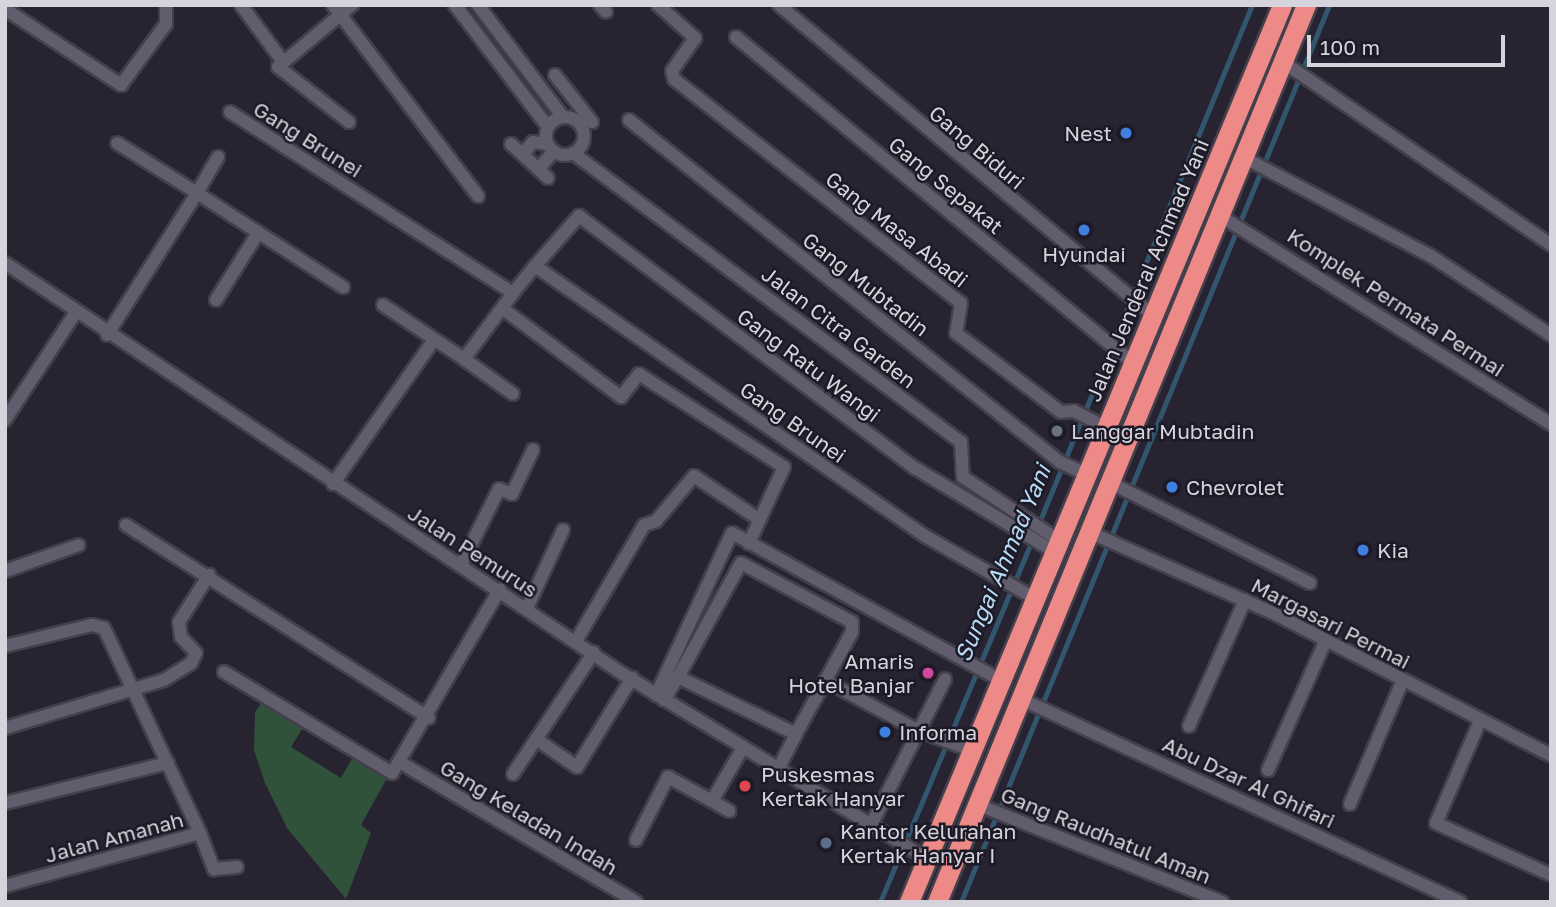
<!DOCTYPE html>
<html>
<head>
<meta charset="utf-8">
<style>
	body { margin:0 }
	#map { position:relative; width:1556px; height:907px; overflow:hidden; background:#272331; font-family:"Golos Text",sans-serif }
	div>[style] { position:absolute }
	.green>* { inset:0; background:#30513a }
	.stream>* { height:4.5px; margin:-2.25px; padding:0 2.25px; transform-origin:2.25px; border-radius:2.25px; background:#33566f }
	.roads { filter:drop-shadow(2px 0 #43404c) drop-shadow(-2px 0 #43404c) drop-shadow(0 2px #43404c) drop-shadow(0 -2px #43404c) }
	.minor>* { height:12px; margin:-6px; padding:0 6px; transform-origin:6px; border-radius:6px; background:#615d6d }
	.minor>.ring { margin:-6px; padding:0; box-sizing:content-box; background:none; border:12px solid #615d6d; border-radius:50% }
	.highway>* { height:19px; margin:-9.5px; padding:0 9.5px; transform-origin:9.5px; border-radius:9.5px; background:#ed8987 }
	.dots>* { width:19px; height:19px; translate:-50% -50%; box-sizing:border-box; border:4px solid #1d1a27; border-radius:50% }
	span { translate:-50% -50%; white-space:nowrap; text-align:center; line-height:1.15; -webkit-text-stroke:5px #1d1a27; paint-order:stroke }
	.poi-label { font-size:21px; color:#d5d3dc }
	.right { translate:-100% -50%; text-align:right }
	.left { translate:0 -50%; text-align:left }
	.street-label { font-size:21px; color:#d5d3dc }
	.water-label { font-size:23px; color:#b7daf5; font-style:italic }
	.frame { position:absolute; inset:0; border:7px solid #d5d3dc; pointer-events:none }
	.scale { position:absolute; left:1307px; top:35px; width:198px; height:32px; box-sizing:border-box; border:4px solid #d5d3dc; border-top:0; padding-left:9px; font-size:21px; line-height:24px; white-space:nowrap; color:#d5d3dc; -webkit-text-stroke:5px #1d1a27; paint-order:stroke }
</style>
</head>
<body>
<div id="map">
	<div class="green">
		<div style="clip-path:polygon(265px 698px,307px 721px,291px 747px,341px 778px,357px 750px,391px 771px,361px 825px,371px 833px,346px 899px,287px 828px,265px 783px,254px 750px,255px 712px)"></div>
	</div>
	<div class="stream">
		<div style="left:1039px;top:523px;width:560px;rotate:-67.65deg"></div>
		<div style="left:880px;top:902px;width:392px;rotate:-67.2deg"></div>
		<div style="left:961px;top:902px;width:970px;rotate:-67.69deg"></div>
	</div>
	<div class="roads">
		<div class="minor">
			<div style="left:241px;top:5px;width:67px;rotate:53.5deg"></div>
			<div style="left:333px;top:5px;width:240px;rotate:52.8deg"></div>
			<div style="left:455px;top:5px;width:153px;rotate:52.7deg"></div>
			<div style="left:478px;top:5px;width:141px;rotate:52.8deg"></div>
			<div style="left:600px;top:5px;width:9px;rotate:49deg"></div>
			<div style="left:658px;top:5px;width:50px;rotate:41.7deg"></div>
			<div style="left:695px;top:38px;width:40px;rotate:124.9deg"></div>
			<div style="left:672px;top:71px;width:8px;rotate:76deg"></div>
			<div style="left:674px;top:79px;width:364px;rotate:38deg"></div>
			<div style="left:961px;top:303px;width:30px;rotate:99deg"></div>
			<div style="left:956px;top:333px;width:131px;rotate:37deg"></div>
			<div style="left:1061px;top:412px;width:13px;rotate:-4deg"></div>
			<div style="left:1074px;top:411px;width:33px;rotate:27deg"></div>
			<div style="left:779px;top:5px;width:486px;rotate:39.7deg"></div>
			<div style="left:5px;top:9px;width:139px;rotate:33.2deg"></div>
			<div style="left:121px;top:85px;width:76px;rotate:-53.6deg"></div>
			<div style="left:166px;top:24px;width:19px;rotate:-90deg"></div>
			<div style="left:736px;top:37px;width:512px;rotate:39.38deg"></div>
			<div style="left:1283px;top:62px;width:325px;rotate:34.3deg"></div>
			<div style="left:555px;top:75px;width:60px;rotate:51.8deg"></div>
			<div style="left:230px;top:112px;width:336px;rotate:32.6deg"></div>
			<div style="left:513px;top:293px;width:35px;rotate:-51deg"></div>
			<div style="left:535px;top:266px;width:474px;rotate:34.7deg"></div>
			<div style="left:925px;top:536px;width:125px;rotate:29.6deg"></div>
			<div class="ring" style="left:546px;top:117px;width:26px;height:26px"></div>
			<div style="left:629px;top:120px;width:550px;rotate:38.43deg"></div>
			<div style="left:1060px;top:462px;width:26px;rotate:25deg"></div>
			<div style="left:349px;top:122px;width:90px;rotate:-142.2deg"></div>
			<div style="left:278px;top:67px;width:97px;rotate:-40deg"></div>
			<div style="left:511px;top:144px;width:50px;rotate:42.6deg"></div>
			<div style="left:524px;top:153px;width:14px;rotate:-51deg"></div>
			<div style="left:533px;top:142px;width:15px;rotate:8deg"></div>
			<div style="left:573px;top:153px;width:484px;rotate:36.7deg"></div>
			<div style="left:961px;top:442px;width:35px;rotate:87deg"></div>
			<div style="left:963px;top:477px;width:113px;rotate:33.4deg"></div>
			<div style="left:218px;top:157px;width:42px;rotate:120.3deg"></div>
			<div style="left:197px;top:193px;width:174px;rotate:32.8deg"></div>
			<div style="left:1243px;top:157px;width:212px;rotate:27.8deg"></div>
			<div style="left:1431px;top:256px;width:144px;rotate:33.4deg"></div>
			<div style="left:538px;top:169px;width:24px;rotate:-48deg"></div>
			<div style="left:1219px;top:215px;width:392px;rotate:32.2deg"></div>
			<div style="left:5px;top:263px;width:742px;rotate:33.63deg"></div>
			<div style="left:623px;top:674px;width:356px;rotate:31.3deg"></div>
			<div style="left:535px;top:266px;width:67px;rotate:-48.7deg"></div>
			<div style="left:579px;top:216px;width:420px;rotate:36.9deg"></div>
			<div style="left:915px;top:468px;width:161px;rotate:31deg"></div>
			<div style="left:216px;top:300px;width:79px;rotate:-57.9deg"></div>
			<div style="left:383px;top:305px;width:97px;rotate:33.7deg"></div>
			<div style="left:464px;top:359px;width:84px;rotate:-53.3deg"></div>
			<div style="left:506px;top:311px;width:144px;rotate:36.8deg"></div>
			<div style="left:621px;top:397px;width:29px;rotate:-52deg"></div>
			<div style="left:639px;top:374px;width:172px;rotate:32.7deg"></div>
			<div style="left:784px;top:467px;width:84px;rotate:114.7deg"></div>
			<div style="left:107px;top:335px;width:168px;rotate:-57.6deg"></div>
			<div style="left:197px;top:193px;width:94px;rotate:-148deg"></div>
			<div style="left:464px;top:359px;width:60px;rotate:35.5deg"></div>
			<div style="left:5px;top:420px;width:129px;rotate:-56.7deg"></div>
			<div style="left:1109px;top:482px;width:225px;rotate:26.7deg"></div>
			<div style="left:333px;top:484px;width:176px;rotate:-55deg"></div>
			<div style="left:126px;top:525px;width:359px;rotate:32.5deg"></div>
			<div style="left:1089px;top:532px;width:201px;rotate:23.8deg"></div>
			<div style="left:1273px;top:613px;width:312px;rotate:27.1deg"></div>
			<div style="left:741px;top:563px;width:126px;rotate:28deg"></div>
			<div style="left:852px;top:622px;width:10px;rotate:90deg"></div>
			<div style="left:852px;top:632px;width:116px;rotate:118.8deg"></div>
			<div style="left:796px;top:734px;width:131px;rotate:-154.2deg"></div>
			<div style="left:678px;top:677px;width:130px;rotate:-61.1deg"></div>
			<div style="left:461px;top:565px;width:85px;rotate:-63.4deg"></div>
			<div style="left:499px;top:489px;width:14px;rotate:21deg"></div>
			<div style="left:512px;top:494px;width:49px;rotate:-64.5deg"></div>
			<div style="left:5px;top:571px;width:78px;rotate:-19.4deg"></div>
			<div style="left:527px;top:608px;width:86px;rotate:-65.2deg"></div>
			<div style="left:576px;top:641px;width:134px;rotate:-59.6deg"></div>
			<div style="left:644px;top:525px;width:13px;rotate:-18deg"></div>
			<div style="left:656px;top:521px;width:59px;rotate:-49.8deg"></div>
			<div style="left:694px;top:476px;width:79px;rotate:33.7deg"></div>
			<div style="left:5px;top:646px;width:89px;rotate:-13.6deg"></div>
			<div style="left:92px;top:625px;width:12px;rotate:14deg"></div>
			<div style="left:104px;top:628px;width:226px;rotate:64.9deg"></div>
			<div style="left:200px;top:833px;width:202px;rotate:164.8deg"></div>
			<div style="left:224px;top:672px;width:196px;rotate:31deg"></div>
			<div style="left:392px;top:773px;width:213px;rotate:-59.6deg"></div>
			<div style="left:826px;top:681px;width:106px;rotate:28.3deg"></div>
			<div style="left:919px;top:731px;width:55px;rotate:20.1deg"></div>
			<div style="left:656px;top:695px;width:179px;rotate:-64.9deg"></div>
			<div style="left:732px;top:533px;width:308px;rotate:28.7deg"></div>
			<div style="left:1021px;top:699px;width:484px;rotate:24.8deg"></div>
			<div style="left:664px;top:700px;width:27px;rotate:-59deg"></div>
			<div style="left:1480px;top:721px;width:111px;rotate:113.3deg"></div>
			<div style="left:1436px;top:823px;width:126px;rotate:24.3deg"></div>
			<div style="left:1189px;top:726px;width:138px;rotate:-66deg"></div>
			<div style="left:5px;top:728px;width:166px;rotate:-16.8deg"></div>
			<div style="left:164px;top:680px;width:32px;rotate:-32deg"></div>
			<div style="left:191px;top:663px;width:11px;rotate:-63deg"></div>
			<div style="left:196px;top:653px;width:22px;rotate:-133deg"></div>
			<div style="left:181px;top:637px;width:15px;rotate:-98deg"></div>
			<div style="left:179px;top:622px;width:56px;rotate:-57.4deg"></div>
			<div style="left:536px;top:739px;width:50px;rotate:34.3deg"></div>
			<div style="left:577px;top:767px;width:105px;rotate:-58.3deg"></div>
			<div style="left:403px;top:764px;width:271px;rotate:30.6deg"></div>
			<div style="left:1268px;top:770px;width:142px;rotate:-66deg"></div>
			<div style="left:777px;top:771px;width:42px;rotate:-62.8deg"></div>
			<div style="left:513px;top:774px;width:146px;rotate:-56.4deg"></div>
			<div style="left:712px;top:801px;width:20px;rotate:30deg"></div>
			<div style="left:5px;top:803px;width:168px;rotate:-13.8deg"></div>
			<div style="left:976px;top:804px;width:265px;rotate:21.7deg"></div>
			<div style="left:1350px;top:804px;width:135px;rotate:-66.9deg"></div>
			<div style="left:869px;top:829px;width:168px;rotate:-63.1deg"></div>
			<div style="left:200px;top:833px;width:39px;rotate:69deg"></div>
			<div style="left:214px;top:869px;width:23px;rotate:-5deg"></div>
			<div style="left:636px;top:840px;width:71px;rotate:-63.1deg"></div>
			<div style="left:668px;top:777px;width:50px;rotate:28.6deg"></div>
			<div style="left:712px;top:801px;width:60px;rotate:-60deg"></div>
		</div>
		<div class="highway">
			<div style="left:909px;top:902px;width:971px;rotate:-67.42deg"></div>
			<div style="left:937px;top:902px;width:970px;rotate:-67.64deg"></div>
		</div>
	</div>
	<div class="dots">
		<div style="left:1126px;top:133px;background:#3f7fe0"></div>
		<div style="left:1084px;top:230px;background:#3f7fe0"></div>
		<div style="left:1057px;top:431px;background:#6b7280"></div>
		<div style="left:1172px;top:487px;background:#3f7fe0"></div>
		<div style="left:1363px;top:550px;background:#3f7fe0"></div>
		<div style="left:928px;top:673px;background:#d1479c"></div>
		<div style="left:885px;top:732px;background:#3f7fe0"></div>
		<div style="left:745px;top:786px;background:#e0444e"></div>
		<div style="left:826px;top:843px;background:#5c6f8a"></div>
	</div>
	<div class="poi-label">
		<span class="right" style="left:1112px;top:133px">Nest</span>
		<span style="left:1084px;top:254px">Hyundai</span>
		<span class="left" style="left:1071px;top:431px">Langgar Mubtadin</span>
		<span class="left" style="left:1186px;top:487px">Chevrolet</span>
		<span class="left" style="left:1377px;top:550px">Kia</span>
		<span class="right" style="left:914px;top:673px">Amaris<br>Hotel Banjar</span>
		<span class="left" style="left:899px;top:732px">Informa</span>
		<span class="left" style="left:761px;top:786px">Puskesmas<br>Kertak Hanyar</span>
		<span class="left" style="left:840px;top:843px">Kantor Kelurahan<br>Kertak Hanyar I</span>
	</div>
	<div class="street-label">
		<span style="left:308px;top:139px;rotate:32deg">Gang Brunei</span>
		<span style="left:977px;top:147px;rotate:40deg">Gang Biduri</span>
		<span style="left:946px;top:185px;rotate:39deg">Gang Sepakat</span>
		<span style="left:897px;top:229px;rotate:38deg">Gang Masa Abadi</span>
		<span style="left:1147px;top:270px;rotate:-67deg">Jalan Jenderal Achmad Yani</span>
		<span style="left:866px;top:284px;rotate:38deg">Gang Mubtadin</span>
		<span style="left:1396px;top:302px;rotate:33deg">Komplek Permata Permai</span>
		<span style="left:839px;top:327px;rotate:37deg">Jalan Citra Garden</span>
		<span style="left:809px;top:365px;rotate:37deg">Gang Ratu Wangi</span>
		<span style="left:793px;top:422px;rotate:35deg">Gang Brunei</span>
		<span style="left:473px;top:551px;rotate:33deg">Jalan Pemurus</span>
		<span style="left:1331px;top:623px;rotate:27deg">Margasari Permai</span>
		<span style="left:1249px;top:782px;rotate:25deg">Abu Dzar Al Ghifari</span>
		<span style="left:529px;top:817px;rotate:31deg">Gang Keladan Indah</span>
		<span style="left:1106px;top:835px;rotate:22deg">Gang Raudhatul Aman</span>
		<span style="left:114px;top:837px;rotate:-15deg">Jalan Amanah</span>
	</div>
	<div class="water-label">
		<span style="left:1002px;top:563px;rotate:-67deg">Sungai Ahmad Yani</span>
	</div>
	<div class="frame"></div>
	<div class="scale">100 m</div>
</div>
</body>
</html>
